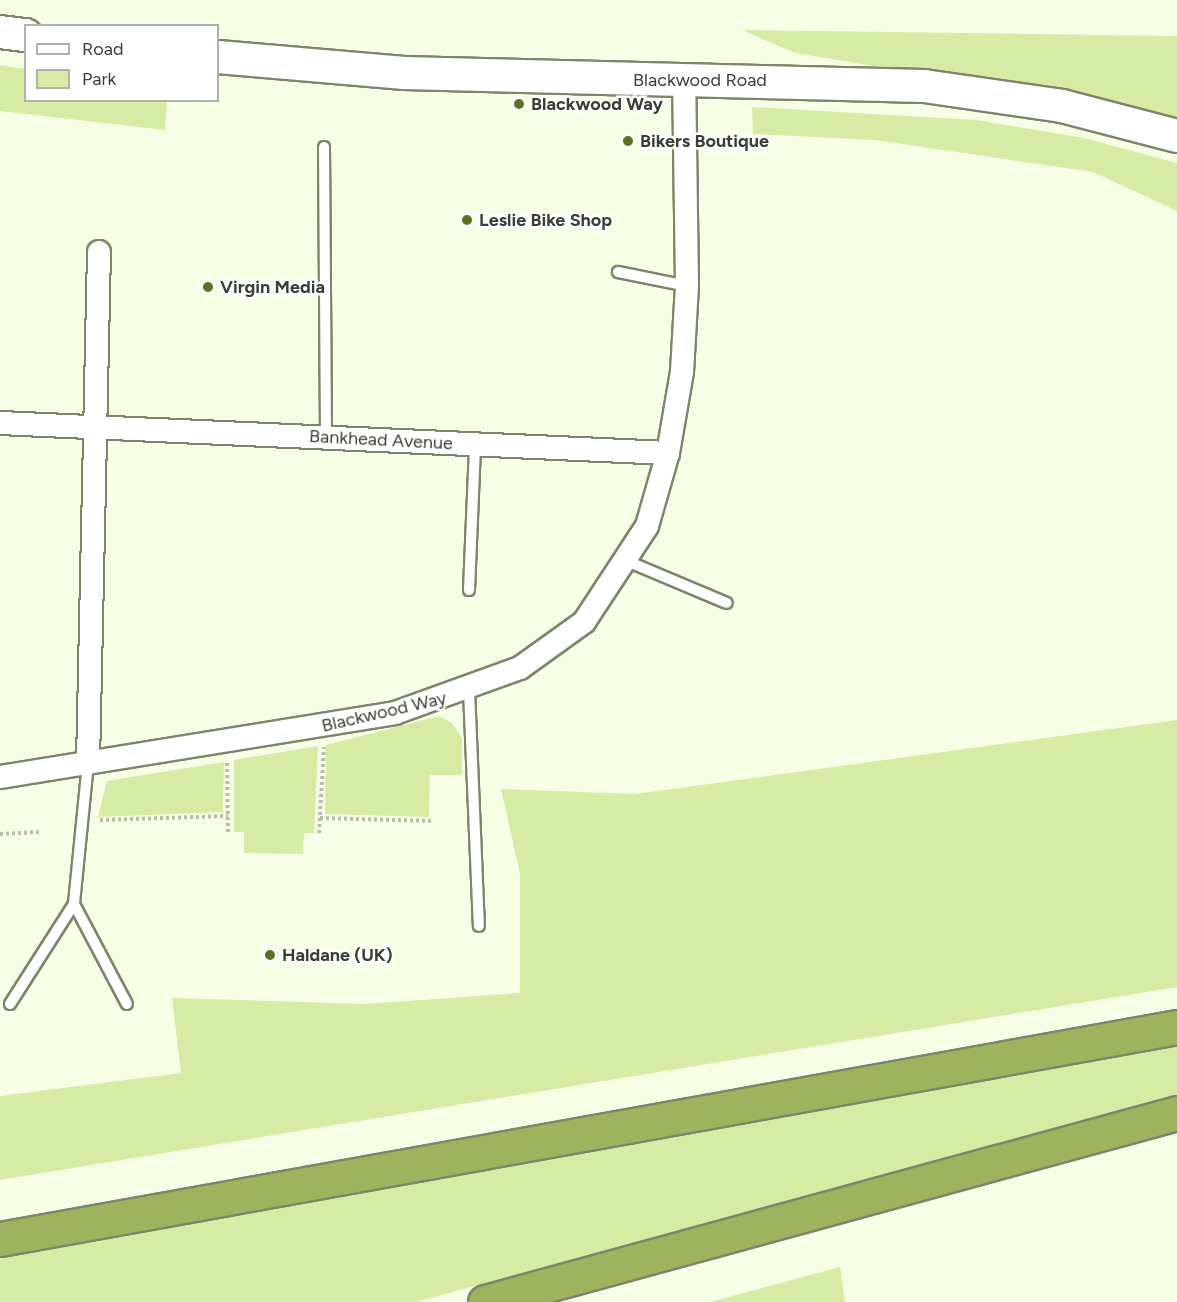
<!DOCTYPE html>
<html>
<head>
<meta charset="utf-8">
<style>
	body { margin:0 }
	#map { position:relative; width:1177px; height:1302px; overflow:hidden; background:#f6ffe6; font-family:Figtree,sans-serif }
	div>[style] { position:absolute }
	.green>* { inset:0; background:#d6eba4 }
	.path>* { height:4px; margin-top:-2px; transform-origin:0; background:repeating-linear-gradient(90deg,#b7bea9 0 3px,transparent 0 6px) }
	.roads { filter:drop-shadow(2px 0 #7d866a) drop-shadow(-2px 0 #7d866a) drop-shadow(0 2px #7d866a) drop-shadow(0 -2px #7d866a) }
	.service>* { height:10px; margin:-5px; padding:0 5px; transform-origin:5px; border-radius:5px; background:#fff }
	.minor>* { height:22px; margin:-11px; padding:0 11px; transform-origin:11px; border-radius:11px; background:#fff }
	.secondary>* { height:32px; margin:-16px; padding:0 16px; transform-origin:16px; border-radius:16px; background:#fff }
	.trunk>* { height:33px; margin:-16.5px; padding:0 16.5px; transform-origin:16.5px; border-radius:16.5px; background:#9eb35e }
	.dots>* { width:16px; height:16px; translate:-50% -50%; box-sizing:border-box; border:3px solid #fff; border-radius:50% }
	span { translate:-50% -50%; white-space:nowrap; text-align:center; line-height:1.15; -webkit-text-stroke:5px #fff; paint-order:stroke }
	.street-label { font-size:18px; color:#3b3f33 }
	.poi-label { font-size:18px; color:#3b3f33; font-weight:700 }
	.left { translate:0 -50%; text-align:left }
	.legend { position:absolute; left:24px; top:24px; width:195px; height:78px; box-sizing:border-box; background:#fff; border:2px solid #b1b2ad; margin:0; padding:8px 10px; list-style:none; font-size:18px; color:#3b3f33 }
	.legend li { display:flex; align-items:center; gap:12px; height:30px }
	.legend b { width:30px; border:2px solid #b1b2ad }
</style>
</head>
<body>
<div id="map">
	<div class="green">
		<div style="clip-path:polygon(742px 30px,1177px 36px,1177px 123px,1078px 100px,795px 53px)"></div>
		<div style="clip-path:polygon(0 65px,25px 69px,26px 100px,167px 101px,165px 130px,0 111px)"></div>
		<div style="clip-path:polygon(752px 107px,976px 120px,1084px 138px,1177px 163px,1177px 211px,1093px 172px,875px 140px,753px 134px)"></div>
		<div style="clip-path:polygon(439px 716px,452px 723px,462px 738px,462px 775px,430px 775px,429px 817px,325px 814px,326px 745px)"></div>
		<div style="clip-path:polygon(1177px 720px,1177px 987px,0 1180px,0 1096px,181px 1073px,172px 998px,366px 1004px,520px 993px,520px 874px,501px 789px,635px 794px)"></div>
		<div style="clip-path:polygon(318px 746px,314px 833px,304px 833px,303px 854px,244px 853px,244px 832px,234px 832px,234px 760px)"></div>
		<div style="clip-path:polygon(224px 762px,223px 812px,98px 817px,107px 781px)"></div>
		<div style="clip-path:polygon(1177px 1046px,1177px 1096px,416px 1302px,0 1302px,0 1253px)"></div>
		<div style="clip-path:polygon(840px 1267px,845px 1302px,710px 1302px)"></div>
	</div>
	<div class="path">
		<div style="left:227px;top:763px;width:69px;rotate:89.2deg"></div>
		<div style="left:320px;top:818px;width:114px;rotate:1.5deg"></div>
		<div style="left:100px;top:820px;width:128px;rotate:-1.8deg"></div>
		<div style="left:319px;top:833px;width:86px;rotate:-86.7deg"></div>
		<div style="left:0;top:834px;width:40px;rotate:-2.9deg"></div>
	</div>
	<div class="roads">
		<div class="service">
			<div style="left:324px;top:147px;width:290px;rotate:89.6deg"></div>
			<div style="left:618px;top:272px;width:70px;rotate:11.5deg"></div>
			<div style="left:627px;top:561px;width:108px;rotate:22.8deg"></div>
			<div style="left:469px;top:590px;width:146px;rotate:-87.6deg"></div>
			<div style="left:469px;top:690px;width:236px;rotate:87.6deg"></div>
			<div style="left:88px;top:763px;width:142px;rotate:95.7deg"></div>
			<div style="left:74px;top:904px;width:113px;rotate:62.1deg"></div>
			<div style="left:10px;top:1004px;width:119px;rotate:-57.4deg"></div>
		</div>
		<div class="minor">
			<div style="left:0;top:423px;width:669px;rotate:2.57deg"></div>
			<div style="left:88px;top:763px;width:511px;rotate:-88.77deg"></div>
			<div style="left:0;top:777px;width:400px;rotate:-9.2deg"></div>
			<div style="left:395px;top:713px;width:133px;rotate:-19.8deg"></div>
			<div style="left:520px;top:668px;width:79px;rotate:-35.7deg"></div>
			<div style="left:584px;top:622px;width:115px;rotate:-56.7deg"></div>
			<div style="left:647px;top:526px;width:76px;rotate:-74deg"></div>
			<div style="left:668px;top:453px;width:82px;rotate:-80.2deg"></div>
			<div style="left:682px;top:372px;width:86px;rotate:-86.7deg"></div>
			<div style="left:687px;top:286px;width:205px;rotate:-90.8deg"></div>
		</div>
		<div class="secondary">
			<div style="left:0;top:32px;width:26px;rotate:7deg"></div>
			<div style="left:218px;top:57px;width:187px;rotate:4.9deg"></div>
			<div style="left:404px;top:73px;width:520px;rotate:1.43deg"></div>
			<div style="left:924px;top:86px;width:139px;rotate:8.2deg"></div>
			<div style="left:1062px;top:106px;width:119px;rotate:14.6deg"></div>
		</div>
		<div class="trunk">
			<div style="left:0;top:1239px;width:1196px;rotate:-10.21deg"></div>
			<div style="left:485px;top:1302px;width:717px;rotate:-15.28deg"></div>
		</div>
	</div>
	<div class="dots">
		<div style="left:519px;top:104px;background:#5e7120"></div>
		<div style="left:628px;top:141px;background:#5e7120"></div>
		<div style="left:467px;top:220px;background:#5e7120"></div>
		<div style="left:208px;top:287px;background:#5e7120"></div>
		<div style="left:270px;top:955px;background:#5e7120"></div>
	</div>
	<div class="street-label">
		<span style="left:700px;top:80px">Blackwood Road</span>
		<span style="left:381px;top:440px;rotate:3deg">Bankhead Avenue</span>
		<span style="left:384px;top:712px;rotate:-13deg">Blackwood Way</span>
	</div>
	<div class="poi-label">
		<span class="left" style="left:531px;top:104px">Blackwood Way</span>
		<span class="left" style="left:640px;top:141px">Bikers Boutique</span>
		<span class="left" style="left:479px;top:220px">Leslie Bike Shop</span>
		<span class="left" style="left:220px;top:287px">Virgin Media</span>
		<span class="left" style="left:282px;top:955px">Haldane (UK)</span>
	</div>
	<ul class="legend">
	<li><b style="height:8px;background:#fff"></b>Road</li>
	<li><b style="height:16px;background:#d6eba4"></b>Park</li>
	</ul>
</div>
</body>
</html>
